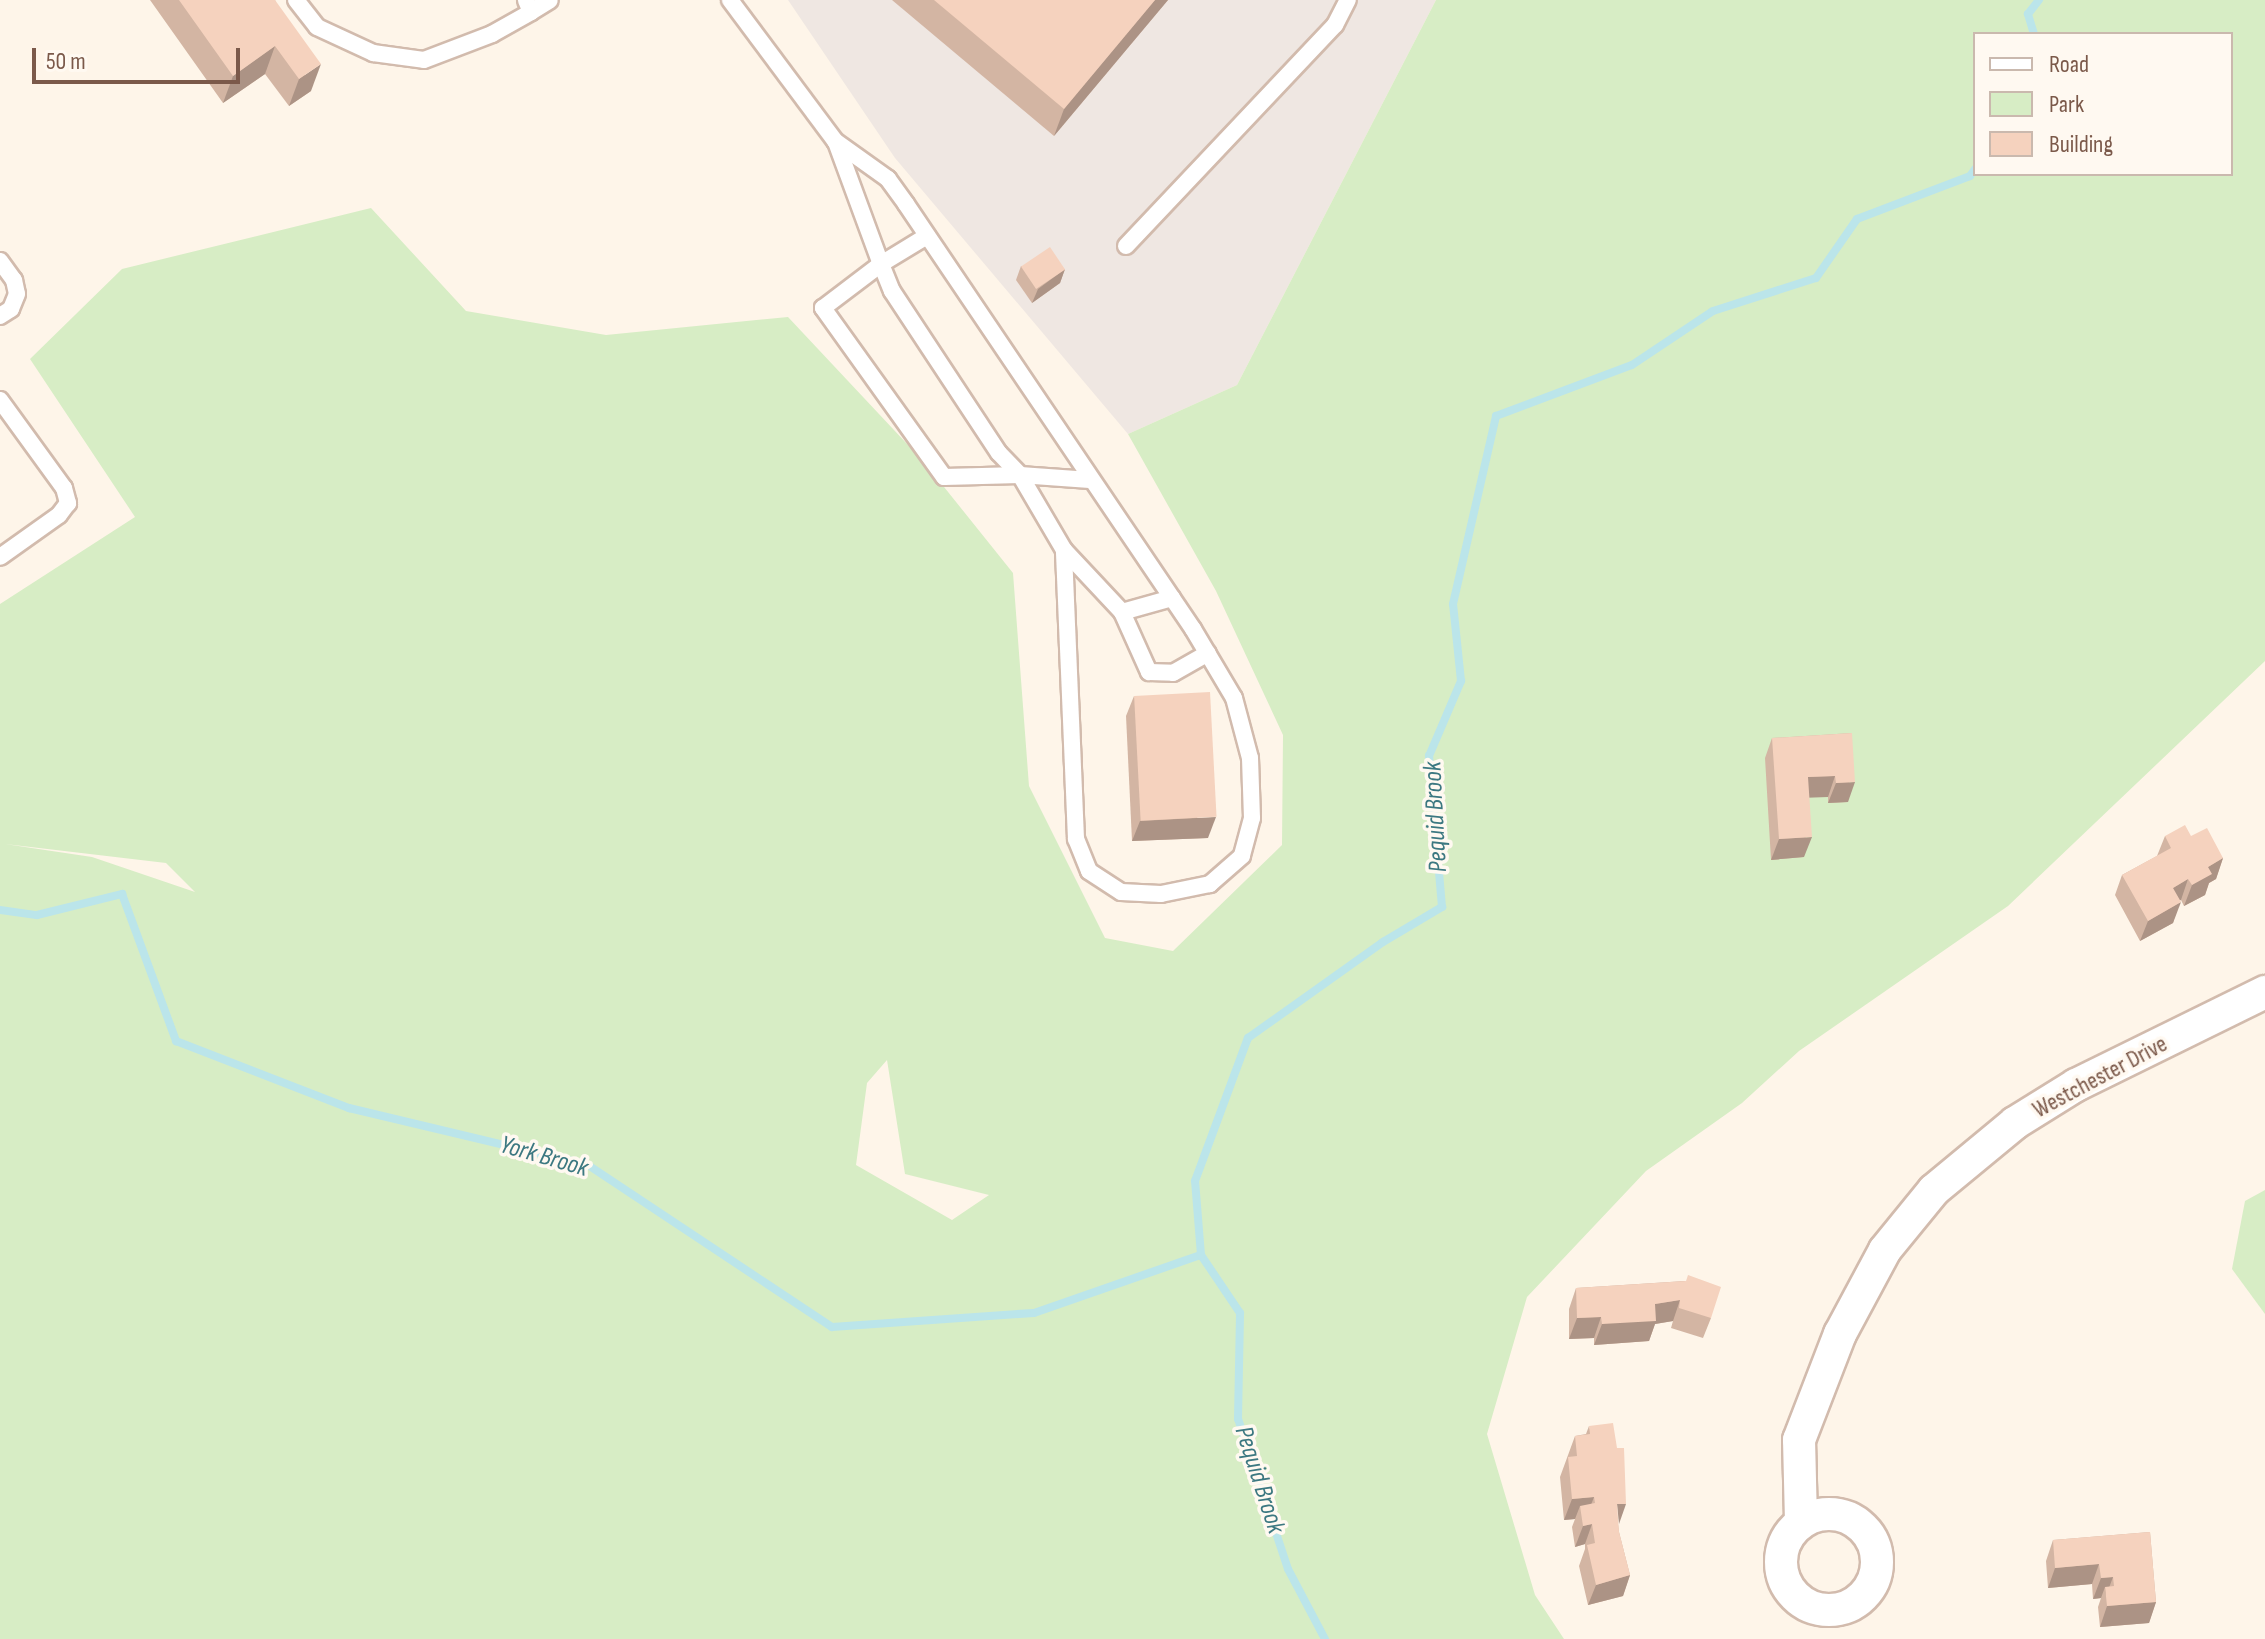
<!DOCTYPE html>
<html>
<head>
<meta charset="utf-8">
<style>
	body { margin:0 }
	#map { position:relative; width:2265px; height:1639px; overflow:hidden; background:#fef5e9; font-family:"Sofia Sans Condensed",sans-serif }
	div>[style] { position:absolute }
	.industrial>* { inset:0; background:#efe7e2 }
	.green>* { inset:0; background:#d7edc5 }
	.stream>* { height:8px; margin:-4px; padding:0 4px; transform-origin:4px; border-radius:4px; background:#bbe5ea }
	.roads { filter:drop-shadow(2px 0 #d2bbad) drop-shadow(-2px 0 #d2bbad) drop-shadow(0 2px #d2bbad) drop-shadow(0 -2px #d2bbad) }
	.lane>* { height:16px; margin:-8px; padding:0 8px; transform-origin:8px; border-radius:8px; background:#fff }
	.street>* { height:32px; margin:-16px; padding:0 16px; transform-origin:16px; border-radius:16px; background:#fff }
	.street>.ring { margin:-16px; padding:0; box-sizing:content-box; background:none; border:32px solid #fff; border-radius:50% }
	.wall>* { inset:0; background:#d3b5a3 }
	.shaded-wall>* { inset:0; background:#ac9385 }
	.building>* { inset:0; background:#f5d2be; transform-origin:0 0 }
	span { translate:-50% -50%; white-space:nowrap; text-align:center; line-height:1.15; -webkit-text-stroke:7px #fff9f1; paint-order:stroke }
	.street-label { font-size:24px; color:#7b594a }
	.water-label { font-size:26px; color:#3c7881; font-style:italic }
	.legend { position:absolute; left:1973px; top:32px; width:260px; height:144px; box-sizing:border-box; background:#fff9f1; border:2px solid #cab9ae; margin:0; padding:10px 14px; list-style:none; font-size:24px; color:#7b594a }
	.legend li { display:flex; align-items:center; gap:16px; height:40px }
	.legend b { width:40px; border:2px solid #cab9ae }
	.scale { position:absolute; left:32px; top:48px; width:208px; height:36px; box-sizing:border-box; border:4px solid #7b594a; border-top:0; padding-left:10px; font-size:24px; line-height:28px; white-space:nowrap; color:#7b594a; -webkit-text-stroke:6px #fff9f1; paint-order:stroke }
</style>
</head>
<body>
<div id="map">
	<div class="industrial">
		<div style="clip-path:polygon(788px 0,1436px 0,1237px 385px,1128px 434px,895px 158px)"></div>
	</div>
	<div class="green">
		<div style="clip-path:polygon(evenodd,1436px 0,2265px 0,2265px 661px,2008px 906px,1799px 1051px,1742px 1103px,1646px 1171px,1527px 1297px,1487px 1434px,1535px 1595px,1564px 1639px,0 1639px,0 604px,135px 517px,30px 359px,122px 269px,371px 208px,466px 311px,606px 335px,788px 317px,924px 462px,1013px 573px,1029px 786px,1105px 938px,1173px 951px,1282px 845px,1283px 735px,1216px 591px,1128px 434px,1237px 385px,1436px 0,1975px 34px,2231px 34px,2231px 174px,1975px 174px,1975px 34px,1436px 0,5px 844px,166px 863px,195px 892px,92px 857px,5px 844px,1436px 0,887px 1060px,905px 1174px,989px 1195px,952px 1220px,856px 1165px,867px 1083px,887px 1060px)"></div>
		<div style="clip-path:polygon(2265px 1190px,2265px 1314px,2232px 1269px,2245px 1201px)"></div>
	</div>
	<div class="stream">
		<div style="left:2034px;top:34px;width:21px;rotate:-107deg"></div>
		<div style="left:2028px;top:14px;width:18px;rotate:-52deg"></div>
		<div style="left:0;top:910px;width:37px;rotate:8deg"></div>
		<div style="left:37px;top:915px;width:88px;rotate:-13.9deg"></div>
		<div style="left:122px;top:894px;width:157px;rotate:69.8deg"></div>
		<div style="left:176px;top:1041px;width:186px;rotate:21.2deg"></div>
		<div style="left:349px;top:1108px;width:246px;rotate:13.4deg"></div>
		<div style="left:588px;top:1165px;width:293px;rotate:33.6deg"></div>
		<div style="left:832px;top:1327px;width:202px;rotate:-4deg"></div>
		<div style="left:1034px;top:1313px;width:177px;rotate:-19.2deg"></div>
		<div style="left:1325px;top:1639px;width:79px;rotate:-117.9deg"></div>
		<div style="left:1288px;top:1569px;width:158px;rotate:-108.4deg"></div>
		<div style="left:1238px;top:1419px;width:106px;rotate:-88.9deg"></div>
		<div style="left:1240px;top:1313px;width:70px;rotate:-123.9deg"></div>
		<div style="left:1201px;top:1255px;width:74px;rotate:-94.6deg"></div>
		<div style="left:1195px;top:1181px;width:153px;rotate:-69.7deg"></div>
		<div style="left:1248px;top:1038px;width:166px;rotate:-35.4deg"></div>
		<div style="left:1383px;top:942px;width:69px;rotate:-30.7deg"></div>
		<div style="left:1442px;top:907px;width:152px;rotate:-94.9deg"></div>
		<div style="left:1429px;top:756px;width:82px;rotate:-66.9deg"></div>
		<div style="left:1461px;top:681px;width:77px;rotate:-95.9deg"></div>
		<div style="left:1453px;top:604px;width:193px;rotate:-77.1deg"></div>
		<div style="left:1496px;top:416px;width:145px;rotate:-20.6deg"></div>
		<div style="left:1632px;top:365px;width:97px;rotate:-33.7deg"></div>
		<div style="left:1713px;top:311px;width:108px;rotate:-17.8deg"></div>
		<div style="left:1816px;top:278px;width:72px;rotate:-55.2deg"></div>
		<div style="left:1857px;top:219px;width:121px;rotate:-20.8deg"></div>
		<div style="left:1970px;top:176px;width:9px;rotate:-54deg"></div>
	</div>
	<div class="roads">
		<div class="lane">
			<div style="left:296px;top:0;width:34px;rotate:52deg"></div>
			<div style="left:317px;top:27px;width:62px;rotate:24.9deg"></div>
			<div style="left:373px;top:53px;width:51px;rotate:7.8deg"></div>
			<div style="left:424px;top:60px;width:73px;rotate:-20.9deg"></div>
			<div style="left:492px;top:34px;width:45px;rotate:-29.4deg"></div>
			<div style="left:531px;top:12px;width:13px;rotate:-113deg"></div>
			<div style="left:730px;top:0;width:176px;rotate:53.3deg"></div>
			<div style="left:835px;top:141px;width:65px;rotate:35.6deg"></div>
			<div style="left:888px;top:179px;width:31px;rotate:54deg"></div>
			<div style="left:906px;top:204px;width:513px;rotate:55.97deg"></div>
			<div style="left:1193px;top:629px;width:80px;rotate:59.3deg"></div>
			<div style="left:1234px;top:698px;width:62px;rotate:75.1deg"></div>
			<div style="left:1250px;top:758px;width:60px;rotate:88.1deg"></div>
			<div style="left:1252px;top:818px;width:39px;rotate:105deg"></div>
			<div style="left:1242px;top:856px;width:43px;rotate:138.8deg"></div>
			<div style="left:1210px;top:884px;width:50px;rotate:168.5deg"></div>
			<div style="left:1161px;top:894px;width:40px;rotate:-177.1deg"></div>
			<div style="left:1121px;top:892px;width:38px;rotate:-147deg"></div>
			<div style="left:1089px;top:871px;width:35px;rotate:-112deg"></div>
			<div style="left:1076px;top:839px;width:289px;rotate:-92.4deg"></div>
			<div style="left:1064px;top:550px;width:87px;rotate:-120.4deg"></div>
			<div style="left:1020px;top:475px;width:70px;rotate:4.1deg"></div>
			<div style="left:531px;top:12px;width:22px;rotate:-32deg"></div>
			<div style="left:836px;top:142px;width:130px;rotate:69.8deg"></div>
			<div style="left:881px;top:264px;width:54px;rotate:-31.3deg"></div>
			<div style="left:1126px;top:246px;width:304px;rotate:-46.6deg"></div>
			<div style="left:1335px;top:25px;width:28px;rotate:-63deg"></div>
			<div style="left:0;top:261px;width:24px;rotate:54deg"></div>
			<div style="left:14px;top:280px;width:14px;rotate:78deg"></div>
			<div style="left:17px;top:294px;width:16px;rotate:112deg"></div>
			<div style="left:11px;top:309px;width:13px;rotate:148deg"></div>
			<div style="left:881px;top:264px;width:29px;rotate:68deg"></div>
			<div style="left:892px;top:291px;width:194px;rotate:56.6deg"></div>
			<div style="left:999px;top:453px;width:30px;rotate:46deg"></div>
			<div style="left:1020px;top:475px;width:76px;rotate:178.5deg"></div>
			<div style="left:944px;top:477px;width:208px;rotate:-125.6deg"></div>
			<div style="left:823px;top:308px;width:73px;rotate:-37.2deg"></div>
			<div style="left:0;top:400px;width:109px;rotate:54deg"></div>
			<div style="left:64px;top:488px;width:16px;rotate:75deg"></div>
			<div style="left:68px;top:503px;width:15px;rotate:127deg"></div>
			<div style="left:59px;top:515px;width:72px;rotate:144.6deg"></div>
			<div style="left:1064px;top:550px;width:85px;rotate:46.9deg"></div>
			<div style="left:1122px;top:612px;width:66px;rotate:65.8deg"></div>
			<div style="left:1149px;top:672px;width:24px;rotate:2deg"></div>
			<div style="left:1173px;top:673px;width:40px;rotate:-29.7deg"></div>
			<div style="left:1122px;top:612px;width:52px;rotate:-15.6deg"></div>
		</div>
		<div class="street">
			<div class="ring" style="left:1781px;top:1514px;width:64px;height:64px"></div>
			<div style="left:1801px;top:1521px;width:81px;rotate:-91.4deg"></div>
			<div style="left:1799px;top:1440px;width:114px;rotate:-68.9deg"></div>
			<div style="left:1840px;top:1334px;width:95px;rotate:-61.8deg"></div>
			<div style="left:1885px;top:1250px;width:77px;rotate:-50.8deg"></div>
			<div style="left:1934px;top:1190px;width:105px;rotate:-39.6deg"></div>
			<div style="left:2015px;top:1123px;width:72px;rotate:-31.9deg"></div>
			<div style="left:2076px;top:1085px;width:211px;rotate:-26.2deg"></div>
		</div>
	</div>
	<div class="wall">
		<div style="clip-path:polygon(150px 0,275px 0,311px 91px,289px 106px,265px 74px,223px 103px)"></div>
		<div style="clip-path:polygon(892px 0,1168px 0,1054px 136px)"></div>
		<div style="clip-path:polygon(1021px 266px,1065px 269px,1060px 283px,1032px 303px,1016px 280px)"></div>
		<div style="clip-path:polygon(1134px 696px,1208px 838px,1132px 841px,1126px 716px)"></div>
		<div style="clip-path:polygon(1852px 733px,1848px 802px,1828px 803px,1828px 797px,1809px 797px,1804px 857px,1771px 860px,1765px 758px,1772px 738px)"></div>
		<div style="clip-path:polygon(2165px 836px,2191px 836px,2223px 858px,2216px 879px,2209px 883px,2205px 895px,2184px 906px,2181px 900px,2180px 900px,2173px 923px,2140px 941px,2115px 895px,2122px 875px,2157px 856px)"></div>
		<div style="clip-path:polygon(1685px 1281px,1711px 1318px,1703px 1338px,1671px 1328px,1673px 1321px,1655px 1324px,1649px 1341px,1594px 1345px,1594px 1338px,1569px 1339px,1569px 1309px,1576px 1288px)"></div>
		<div style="clip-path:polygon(1589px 1426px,1618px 1524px,1619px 1532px,1630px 1575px,1623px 1596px,1588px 1605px,1579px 1566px,1585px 1549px,1585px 1544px,1575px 1547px,1572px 1527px,1575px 1519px,1564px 1520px,1560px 1477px,1575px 1436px,1586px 1434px)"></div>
		<div style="clip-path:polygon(2150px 1532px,2156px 1602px,2149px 1623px,2100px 1627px,2098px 1607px,2101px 1598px,2093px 1599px,2092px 1584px,2048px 1588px,2046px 1561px,2053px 1540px)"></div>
	</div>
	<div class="shaded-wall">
		<div style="clip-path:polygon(1155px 0,1168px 0,1054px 136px,1064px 109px)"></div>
		<div style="clip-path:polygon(275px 46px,265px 74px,223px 103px,233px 76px)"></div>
		<div style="clip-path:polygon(321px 64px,311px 91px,289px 106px,299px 79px)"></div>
		<div style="clip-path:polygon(1065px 269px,1060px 283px,1032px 303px,1038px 289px)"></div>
		<div style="clip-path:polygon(1835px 776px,1828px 797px,1800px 798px,1808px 777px)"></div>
		<div style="clip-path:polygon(1855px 782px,1848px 802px,1828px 803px,1836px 783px)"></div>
		<div style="clip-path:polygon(1216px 817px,1208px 838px,1132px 841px,1140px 821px)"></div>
		<div style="clip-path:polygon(1812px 837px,1804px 857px,1771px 860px,1779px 839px)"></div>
		<div style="clip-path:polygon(2223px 858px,2216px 879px,2209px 883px,2205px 895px,2184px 906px,2192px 885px,2208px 867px)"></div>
		<div style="clip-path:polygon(2188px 879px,2181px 900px,2165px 908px,2173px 888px)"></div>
		<div style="clip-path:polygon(2181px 902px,2173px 923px,2140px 941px,2148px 921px)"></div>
		<div style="clip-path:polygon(1680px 1300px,1673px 1321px,1655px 1324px,1649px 1341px,1594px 1345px,1602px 1324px,1655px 1304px)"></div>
		<div style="clip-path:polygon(1601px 1317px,1594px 1338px,1569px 1339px,1577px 1318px)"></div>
		<div style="clip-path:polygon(1594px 1497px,1586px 1518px,1580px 1506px,1575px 1519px,1564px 1520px,1572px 1499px)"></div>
		<div style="clip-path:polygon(1617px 1504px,1626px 1504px,1619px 1524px)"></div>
		<div style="clip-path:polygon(1592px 1524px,1585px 1544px,1575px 1547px,1583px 1526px)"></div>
		<div style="clip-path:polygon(2099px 1564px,2092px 1584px,2048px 1588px,2055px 1568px)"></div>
		<div style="clip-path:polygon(1630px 1575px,1623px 1596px,1588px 1605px,1596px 1585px)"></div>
		<div style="clip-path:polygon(2113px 1577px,2106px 1596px,2105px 1587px,2101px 1598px,2093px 1599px,2101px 1578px)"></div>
		<div style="clip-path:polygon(2156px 1602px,2149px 1623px,2100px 1627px,2107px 1606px)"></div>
	</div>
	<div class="building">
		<div style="clip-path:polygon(179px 0,275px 0,321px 64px,299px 79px,275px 46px,233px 76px)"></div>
		<div style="clip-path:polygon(934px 0,1155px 0,1064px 109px)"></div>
		<div style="left:1050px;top:247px;width:27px;height:35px;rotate:56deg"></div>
		<div style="left:1210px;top:692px;width:125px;height:76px;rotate:87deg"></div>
		<div style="clip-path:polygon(1852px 733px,1855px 782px,1836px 783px,1835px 776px,1808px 777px,1812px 837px,1779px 839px,1772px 738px)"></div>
		<div style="clip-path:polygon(2185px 825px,2191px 836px,2207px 828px,2223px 858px,2208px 867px,2212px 874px,2192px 885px,2188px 879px,2173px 888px,2181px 902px,2148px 921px,2122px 875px,2171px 848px,2165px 836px)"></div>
		<div style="clip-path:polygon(1688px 1275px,1721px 1287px,1711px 1318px,1679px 1308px,1680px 1300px,1655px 1304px,1656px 1321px,1602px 1324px,1601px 1317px,1577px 1318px,1576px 1288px,1686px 1281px)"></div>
		<div style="clip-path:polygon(1613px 1423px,1617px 1448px,1624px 1448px,1626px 1504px,1617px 1504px,1619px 1532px,1630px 1575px,1596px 1585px,1587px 1545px,1595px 1543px,1592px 1524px,1583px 1526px,1580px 1506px,1595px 1503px,1594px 1497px,1572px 1499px,1568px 1457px,1577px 1456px,1575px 1436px,1590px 1434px,1589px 1426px)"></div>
		<div style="clip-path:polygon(2150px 1532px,2156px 1602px,2107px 1606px,2105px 1587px,2114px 1586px,2113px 1577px,2101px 1578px,2099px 1564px,2055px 1568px,2053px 1540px)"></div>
	</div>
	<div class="street-label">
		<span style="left:2100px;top:1077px;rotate:-28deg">Westchester Drive</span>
	</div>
	<div class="water-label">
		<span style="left:1436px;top:817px;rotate:-93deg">Pequid Brook</span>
		<span style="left:544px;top:1157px;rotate:16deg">York Brook</span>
		<span style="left:1259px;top:1480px;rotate:72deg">Pequid Brook</span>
	</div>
	<ul class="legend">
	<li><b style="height:10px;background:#fff"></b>Road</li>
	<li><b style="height:22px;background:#d7edc5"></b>Park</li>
	<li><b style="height:22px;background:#f5d2be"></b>Building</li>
	</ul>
	<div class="scale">50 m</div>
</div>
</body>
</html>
